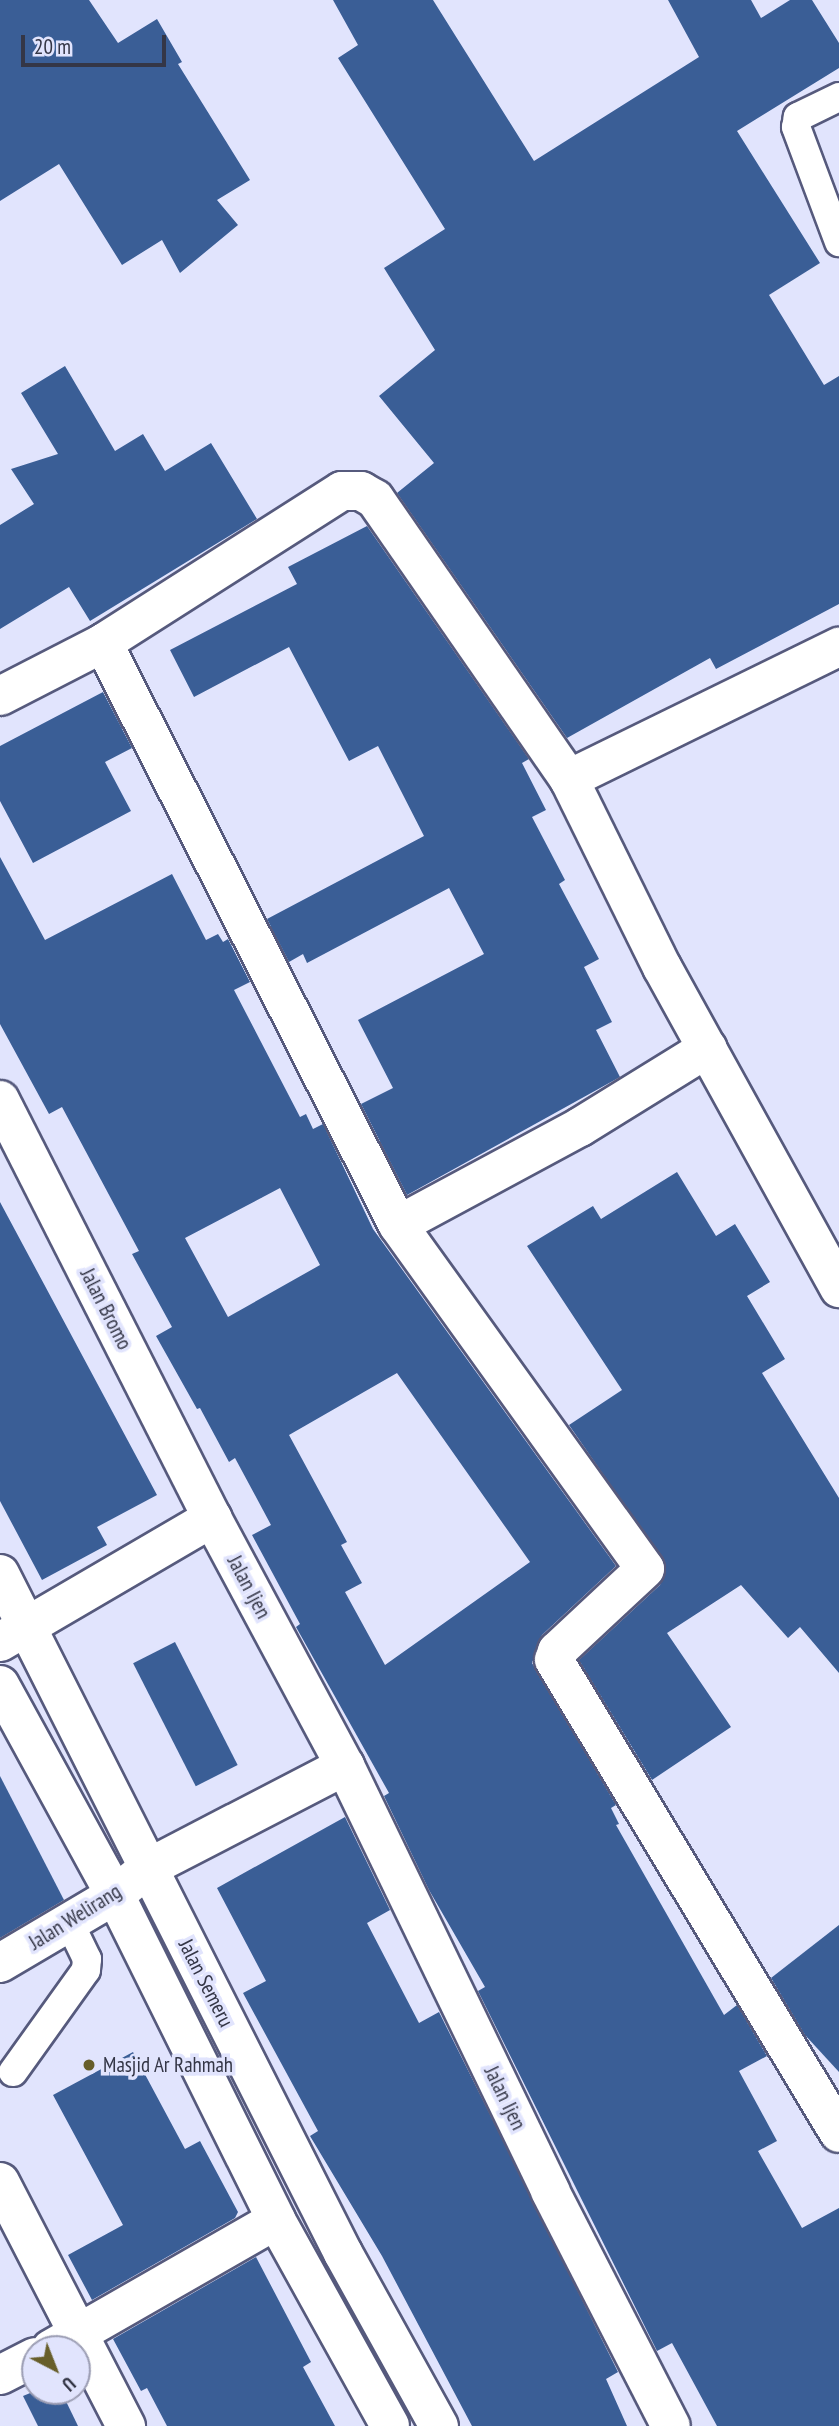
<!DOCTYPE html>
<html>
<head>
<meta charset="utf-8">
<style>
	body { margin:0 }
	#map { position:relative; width:839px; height:2426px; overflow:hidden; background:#e1e4fd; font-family:"PT Sans Narrow",sans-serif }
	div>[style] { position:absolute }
	.building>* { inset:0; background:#3a5e96; transform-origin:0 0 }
	.roads { filter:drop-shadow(2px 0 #565a7d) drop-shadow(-2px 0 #565a7d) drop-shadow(0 2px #565a7d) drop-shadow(0 -2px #565a7d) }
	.service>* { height:28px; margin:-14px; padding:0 14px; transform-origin:14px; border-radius:14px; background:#fff }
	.minor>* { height:38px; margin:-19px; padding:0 19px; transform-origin:19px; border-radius:19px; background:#fff }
	.dots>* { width:19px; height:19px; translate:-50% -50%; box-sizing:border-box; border:4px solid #e1e4fd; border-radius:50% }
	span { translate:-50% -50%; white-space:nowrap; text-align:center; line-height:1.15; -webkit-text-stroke:7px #e1e4fd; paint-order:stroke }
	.street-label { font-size:21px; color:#343646 }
	.poi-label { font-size:21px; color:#343646 }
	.left { translate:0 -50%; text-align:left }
	.north { position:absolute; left:21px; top:2335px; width:70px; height:70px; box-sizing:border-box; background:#e1e4fd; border:2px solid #9c9eb4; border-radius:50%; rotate:138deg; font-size:19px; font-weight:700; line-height:28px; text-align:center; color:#343646 }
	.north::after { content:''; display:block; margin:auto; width:24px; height:32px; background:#675e2a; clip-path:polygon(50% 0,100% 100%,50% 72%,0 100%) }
	.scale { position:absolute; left:21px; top:35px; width:145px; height:32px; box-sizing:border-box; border:4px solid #343646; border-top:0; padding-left:9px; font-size:21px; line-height:24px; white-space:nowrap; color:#343646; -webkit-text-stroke:5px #e1e4fd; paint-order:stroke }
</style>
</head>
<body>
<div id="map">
	<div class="building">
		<div style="clip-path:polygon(0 0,89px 0,118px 43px,157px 19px,182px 62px,178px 64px,250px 180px,217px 200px,238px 225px,180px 273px,162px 240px,122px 265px,59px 164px,0 201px)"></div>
		<div style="clip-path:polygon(333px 0,433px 0,534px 161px,699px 57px,668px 0,751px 0,761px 18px,790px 0,812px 0,839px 43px,839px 68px,737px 131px,820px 263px,769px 295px,824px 385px,839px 376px,839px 604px,716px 669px,710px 658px,567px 738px,397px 493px,434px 463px,379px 396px,435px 350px,384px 268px,445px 229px,338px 58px,358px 45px)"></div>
		<div style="clip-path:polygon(65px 366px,115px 451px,143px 434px,165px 471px,211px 443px,257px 519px,90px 621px,69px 587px,0 629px,0 525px,34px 504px,11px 469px,58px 454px,21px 393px)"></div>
		<div style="clip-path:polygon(367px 526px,529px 759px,522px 763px,546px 810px,532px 817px,565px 880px,559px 884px,599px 959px,584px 967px,612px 1022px,596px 1030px,620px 1077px,407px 1195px,361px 1104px,393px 1088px,358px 1020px,484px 954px,449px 888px,307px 963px,303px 954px,289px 962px,267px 919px,424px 836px,378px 746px,349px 761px,289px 647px,194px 697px,170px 650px,297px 584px,288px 567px)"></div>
		<div style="clip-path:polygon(103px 692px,132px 748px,105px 762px,131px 811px,33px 863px,0 801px,0 746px)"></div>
		<div style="clip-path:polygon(evenodd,0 857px,45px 940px,172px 874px,206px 940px,218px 934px,223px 942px,228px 939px,250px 982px,234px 990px,300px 1117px,306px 1114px,313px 1129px,323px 1124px,373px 1229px,616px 1566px,542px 1635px,532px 1663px,616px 1805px,611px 1808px,619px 1824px,616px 1825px,724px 2015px,737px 2005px,767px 2056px,739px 2071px,777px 2141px,758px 2151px,802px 2228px,839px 2208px,839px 2426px,717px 2426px,672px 2343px,657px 2351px,478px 1991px,485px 1987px,429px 1890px,384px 1796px,389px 1793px,296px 1627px,300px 1624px,252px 1535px,271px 1525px,235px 1458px,229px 1462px,200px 1408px,197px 1409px,156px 1336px,172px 1327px,132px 1254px,139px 1251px,62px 1107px,49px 1114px,0 1024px,0 857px,280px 1188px,320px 1265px,228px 1317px,185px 1238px,280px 1188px,0 857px,397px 1373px,530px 1562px,385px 1665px,345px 1592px,362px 1583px,341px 1545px,347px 1542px,289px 1435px,397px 1373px)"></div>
		<div style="clip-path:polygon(677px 1172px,716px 1236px,735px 1224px,770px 1282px,747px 1296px,785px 1359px,762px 1373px,839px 1498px,839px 1673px,800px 1627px,788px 1638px,741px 1585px,667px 1633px,731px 1727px,652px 1780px,579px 1660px,660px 1585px,666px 1565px,569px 1425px,622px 1390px,527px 1246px,593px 1206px,601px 1219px)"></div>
		<div style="clip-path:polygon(0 1202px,157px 1495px,97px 1527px,107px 1545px,42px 1580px,0 1501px)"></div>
		<div style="left:175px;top:1642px;width:138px;height:47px;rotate:63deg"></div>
		<div style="clip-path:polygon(0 1776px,64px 1900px,0 1938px)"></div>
		<div style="clip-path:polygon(345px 1817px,390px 1910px,367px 1923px,419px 2023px,439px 2012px,618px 2372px,606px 2379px,627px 2426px,472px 2426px,382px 2256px,310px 2136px,318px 2131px,243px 1993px,266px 1981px,217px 1888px)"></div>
		<div style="clip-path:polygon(839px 1925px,839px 2072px,805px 2035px,771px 1978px)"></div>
		<div style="clip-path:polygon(133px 2052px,185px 2149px,200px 2141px,238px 2212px,235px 2218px,92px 2300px,68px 2255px,123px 2225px,53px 2095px)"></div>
		<div style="clip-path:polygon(256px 2257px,311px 2362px,303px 2367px,335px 2426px,167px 2426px,147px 2388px,141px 2391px,113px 2339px)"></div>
		<div style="clip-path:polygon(35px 2391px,61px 2391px,78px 2426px,38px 2426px,23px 2396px)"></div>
	</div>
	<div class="roads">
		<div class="service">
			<div style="left:839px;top:97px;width:46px;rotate:154deg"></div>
			<div style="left:798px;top:117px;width:10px;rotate:101deg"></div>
			<div style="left:796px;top:127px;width:123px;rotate:69.5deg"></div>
			<div style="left:13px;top:2072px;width:125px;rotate:-54.4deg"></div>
			<div style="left:86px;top:1970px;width:11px;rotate:-85deg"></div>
			<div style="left:87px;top:1959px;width:41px;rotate:-115.9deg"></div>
		</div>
		<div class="minor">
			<div style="left:103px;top:643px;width:652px;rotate:63.12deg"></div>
			<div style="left:398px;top:1225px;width:423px;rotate:54.3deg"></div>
			<div style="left:645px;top:1569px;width:120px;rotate:137deg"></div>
			<div style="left:557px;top:1651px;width:9px;rotate:108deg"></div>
			<div style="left:554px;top:1660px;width:552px;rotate:58.93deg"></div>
			<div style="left:0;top:696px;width:116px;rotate:-27.2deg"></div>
			<div style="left:103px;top:643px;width:283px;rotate:-32.5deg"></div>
			<div style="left:342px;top:491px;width:19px"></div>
			<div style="left:361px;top:491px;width:16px;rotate:30deg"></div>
			<div style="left:375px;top:499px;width:341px;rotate:55.3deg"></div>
			<div style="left:569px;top:779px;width:210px;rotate:63.7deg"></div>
			<div style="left:662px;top:967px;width:367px;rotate:61.1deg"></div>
			<div style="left:569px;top:779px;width:301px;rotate:-26.1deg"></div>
			<div style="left:0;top:1100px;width:469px;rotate:63.1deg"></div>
			<div style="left:212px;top:1518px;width:281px;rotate:61.8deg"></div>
			<div style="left:345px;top:1766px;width:472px;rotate:64.2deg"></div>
			<div style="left:550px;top:2191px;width:264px;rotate:62.8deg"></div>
			<div style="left:398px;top:1225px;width:207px;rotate:-28.3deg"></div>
			<div style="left:580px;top:1127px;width:150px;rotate:-31.7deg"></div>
			<div style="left:0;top:1574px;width:761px;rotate:63.2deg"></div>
			<div style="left:343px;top:2253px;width:198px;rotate:61deg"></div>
			<div style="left:0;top:1642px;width:246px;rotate:-30.3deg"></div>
			<div style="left:0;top:1685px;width:239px;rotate:61.3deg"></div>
			<div style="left:115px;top:1895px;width:363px;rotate:63.6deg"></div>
			<div style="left:276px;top:2220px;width:235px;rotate:61deg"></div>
			<div style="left:0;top:1963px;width:134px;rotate:-30.6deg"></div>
			<div style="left:115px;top:1895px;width:43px;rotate:-39.3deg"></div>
			<div style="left:148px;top:1868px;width:222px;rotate:-27.4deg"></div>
			<div style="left:0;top:2182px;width:275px;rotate:62.7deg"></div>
			<div style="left:51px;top:2349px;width:259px;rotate:-29.8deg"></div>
			<div style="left:0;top:2375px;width:39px;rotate:-27deg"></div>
		</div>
	</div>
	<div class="dots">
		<div style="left:89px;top:2065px;background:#675e2a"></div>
	</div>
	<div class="street-label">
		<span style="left:106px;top:1309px;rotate:63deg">Jalan Bromo</span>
		<span style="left:249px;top:1587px;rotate:62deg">Jalan Ijen</span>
		<span style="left:75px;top:1917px;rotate:-32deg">Jalan Welirang</span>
		<span style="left:206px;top:1983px;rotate:63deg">Jalan Semeru</span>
		<span style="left:505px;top:2098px;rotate:64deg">Jalan Ijen</span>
	</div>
	<div class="poi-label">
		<span class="left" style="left:103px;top:2065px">Masjid Ar Rahmah</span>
	</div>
	<div class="north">U</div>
	<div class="scale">20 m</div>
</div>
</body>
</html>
